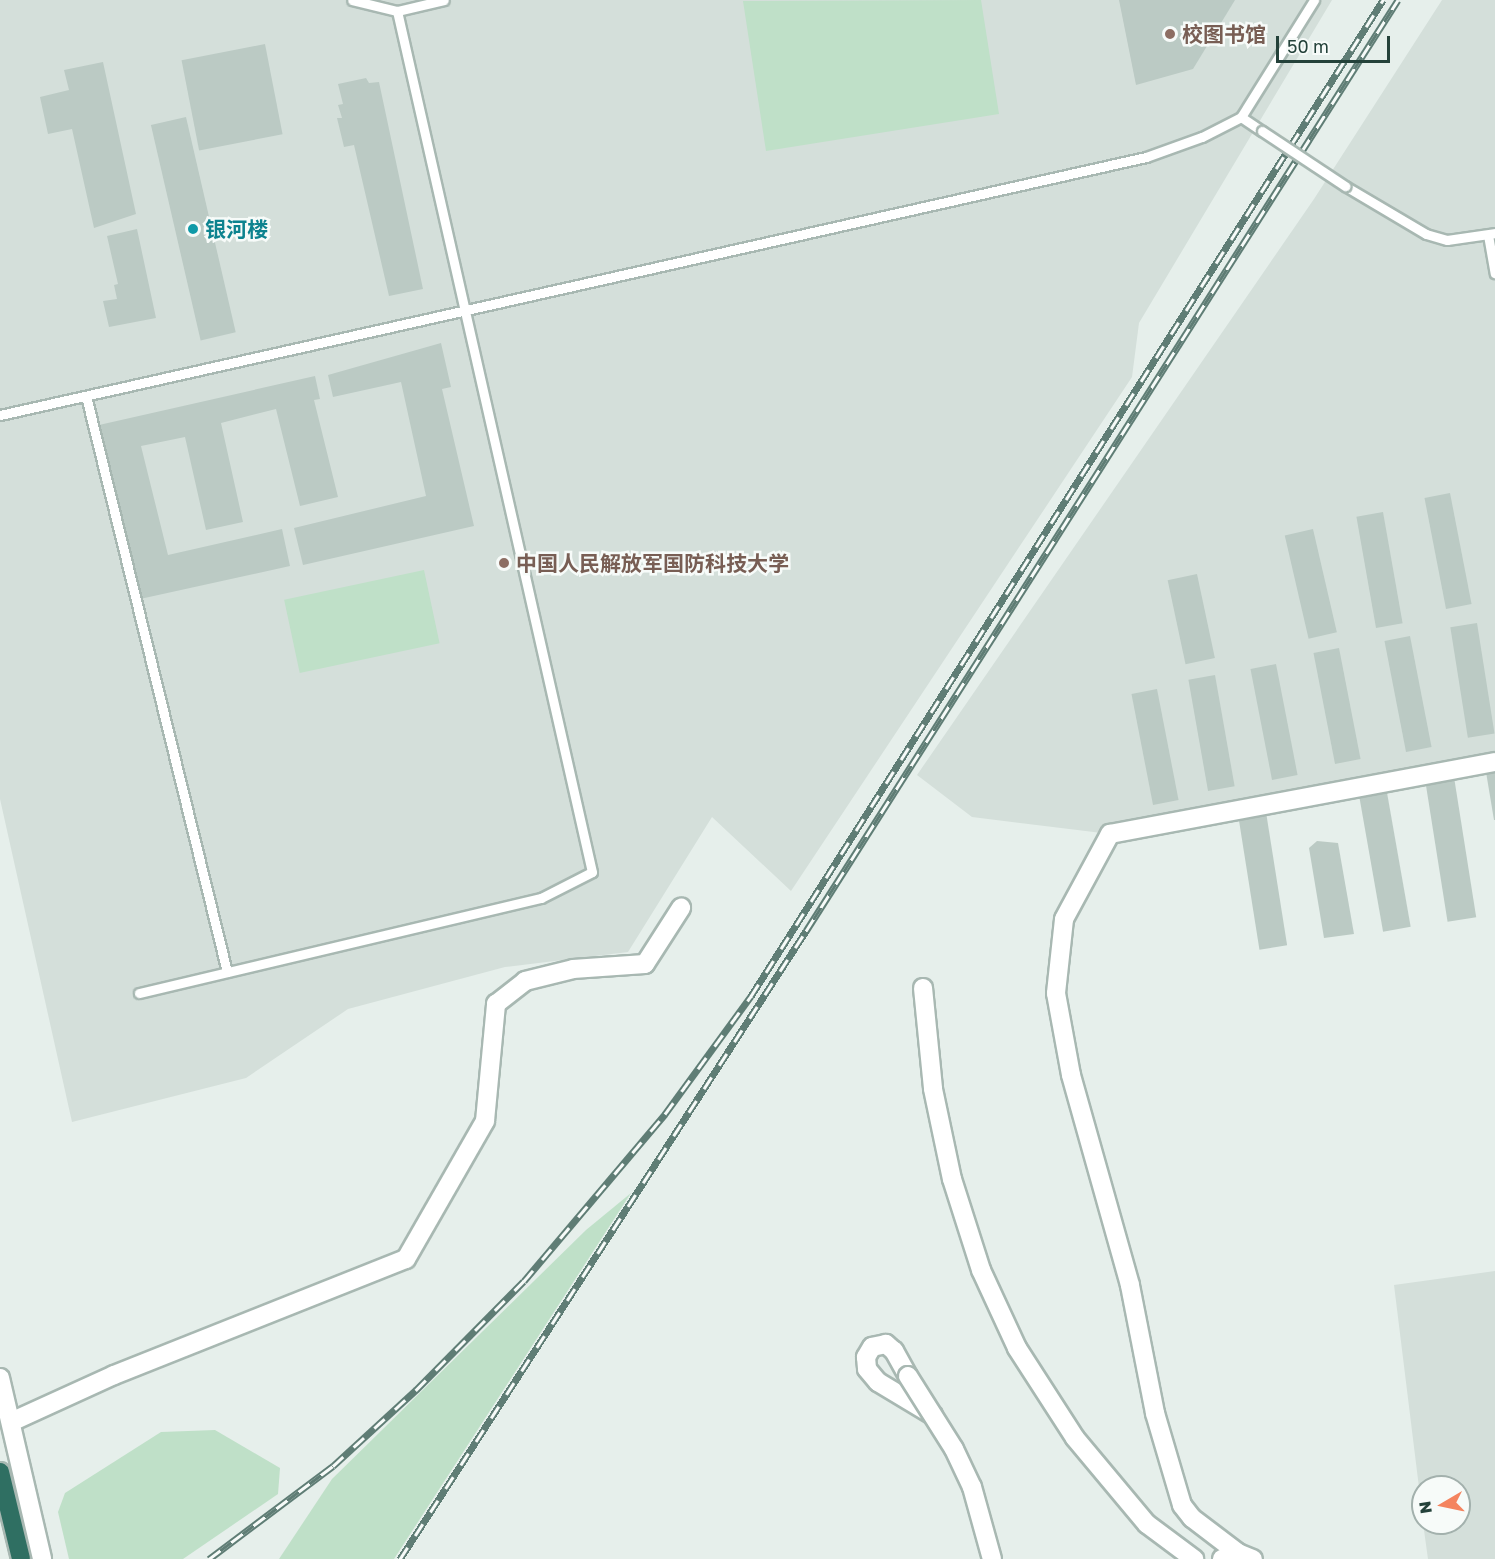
<!DOCTYPE html>
<html>
<head>
<meta charset="utf-8">
<style>
	body { margin:0 }
	#map { position:relative; width:1495px; height:1559px; overflow:hidden; background:#e6efeb; font-family:"Golos Text","Noto Sans SC",sans-serif }
	div>[style] { position:absolute }
	.built>* { inset:0; background:#d4dfda }
	.green>* { inset:0; background:#bfe0c8; transform-origin:0 0 }
	.building>* { inset:0; background:#bbcac4; transform-origin:0 0 }
	.roads { filter:drop-shadow(2px 0 #a8b8b2) drop-shadow(-2px 0 #a8b8b2) drop-shadow(0 2px #a8b8b2) drop-shadow(0 -2px #a8b8b2) }
	.lane>* { height:9px; margin:-4.5px; padding:0 4.5px; transform-origin:4.5px; border-radius:4.5px; background:#fff }
	.street>* { height:18px; margin:-9px; padding:0 9px; transform-origin:9px; border-radius:9px; background:#fff }
	.secondary>* { height:18px; margin:-9px; padding:0 9px; transform-origin:9px; border-radius:9px; background:#fff }
	.highway>* { height:18px; margin:-9px; padding:0 9px; transform-origin:9px; border-radius:9px; background:#2f6f62 }
	.rail>* { height:7px; margin-top:-3.5px; transform-origin:0; background:repeating-linear-gradient(90deg,#f7fbf9 0 14px,#5f7d75 0 28px); box-sizing:border-box; border-block:2px solid #5f7d75 }
	.bridges { filter:drop-shadow(2px 0 #a8b8b2) drop-shadow(-2px 0 #a8b8b2) drop-shadow(0 2px #a8b8b2) drop-shadow(0 -2px #a8b8b2) }
	.lane-bridge>* { height:9px; margin:-4.5px; padding:0 4.5px; transform-origin:4.5px; border-radius:4.5px; background:#fff }
	.street-bridge>* { height:18px; margin:-9px; padding:0 9px; transform-origin:9px; border-radius:9px; background:#fff }
	.dots>* { width:16px; height:16px; translate:-50% -50%; box-sizing:border-box; border:3px solid #f7fbf9; border-radius:50% }
	span { translate:-50% -50%; white-space:nowrap; text-align:center; line-height:1.15; -webkit-text-stroke:5px #f7fbf9; paint-order:stroke }
	.education-label { font-size:21px; color:#785e54; font-weight:700 }
	.left { translate:0 -50%; text-align:left }
	.culture-label { font-size:21px; color:#0d838f; font-weight:700 }
	.north { position:absolute; left:1411px; top:1475px; width:60px; height:60px; box-sizing:border-box; background:#f7fbf9; border:2px solid #a3b1ad; border-radius:50%; rotate:261deg; font-size:16px; font-weight:700; line-height:24px; text-align:center; color:#24423a }
	.north::after { content:''; display:block; margin:auto; width:21px; height:27px; background:#f4845f; clip-path:polygon(50% 0,100% 100%,50% 72%,0 100%) }
	.scale { position:absolute; left:1276px; top:36px; width:114px; height:27px; box-sizing:border-box; border:3px solid #24423a; border-top:0; padding-left:8px; font-size:18px; line-height:21px; white-space:nowrap; color:#24423a; -webkit-text-stroke:4px #f7fbf9; paint-order:stroke }
</style>
</head>
<body>
<div id="map">
	<div class="built">
		<div style="clip-path:polygon(0 0,1332px 0,1139px 323px,1132px 377px,791px 891px,712px 817px,628px 952px,505px 967px,348px 1009px,246px 1078px,72px 1122px,0 799px)"></div>
		<div style="clip-path:polygon(1442px 0,1495px 0,1495px 762px,1110px 834px,972px 817px,917px 775px,1314px 199px)"></div>
		<div style="clip-path:polygon(1495px 1271px,1495px 1559px,1428px 1559px,1423px 1523px,1459px 1523px,1459px 1487px,1423px 1487px,1423px 1520px,1394px 1285px)"></div>
	</div>
	<div class="green">
		<div style="clip-path:polygon(981px 0,999px 114px,766px 151px,743px 1px)"></div>
		<div style="left:424px;top:570px;width:75px;height:143px;rotate:78deg"></div>
		<div style="clip-path:polygon(631px 1193px,394px 1559px,279px 1559px,332px 1479px,586px 1230px)"></div>
		<div style="clip-path:polygon(215px 1430px,280px 1468px,278px 1494px,183px 1559px,69px 1559px,58px 1512px,65px 1493px,161px 1432px)"></div>
	</div>
	<div class="building">
		<div style="clip-path:polygon(1119px 0,1235px 0,1193px 69px,1136px 85px)"></div>
		<div style="left:265px;top:44px;width:92px;height:85px;rotate:79deg"></div>
		<div style="clip-path:polygon(103px 62px,136px 214px,94px 228px,72px 129px,48px 134px,40px 97px,69px 90px,64px 70px)"></div>
		<div style="clip-path:polygon(366px 78px,369px 83px,379px 82px,423px 289px,389px 296px,354px 145px,344px 147px,337px 118px,342px 118px,338px 105px,343px 104px,338px 84px)"></div>
		<div style="left:186px;top:117px;width:221px;height:36px;rotate:77deg"></div>
		<div style="clip-path:polygon(137px 229px,156px 318px,109px 327px,103px 301px,117px 299px,114px 285px,118px 284px,107px 236px)"></div>
		<div style="clip-path:polygon(441px 343px,451px 387px,442px 389px,474px 526px,303px 565px,294px 528px,426px 496px,401px 382px,333px 397px,328px 375px)"></div>
		<div style="clip-path:polygon(315px 376px,320px 399px,314px 400px,338px 497px,300px 506px,276px 409px,221px 423px,243px 522px,206px 530px,185px 437px,141px 446px,168px 555px,282px 529px,290px 566px,140px 599px,99px 425px)"></div>
		<div style="left:1450px;top:493px;width:113px;height:26px;rotate:79deg"></div>
		<div style="left:1383px;top:512px;width:113px;height:27px;rotate:80deg"></div>
		<div style="left:1313px;top:529px;width:106px;height:29px;rotate:77deg"></div>
		<div style="left:1197px;top:574px;width:86px;height:30px;rotate:78deg"></div>
		<div style="left:1477px;top:623px;width:112px;height:27px;rotate:81deg"></div>
		<div style="left:1410px;top:636px;width:113px;height:26px;rotate:79deg"></div>
		<div style="left:1339px;top:648px;width:113px;height:26px;rotate:79deg"></div>
		<div style="left:1276px;top:664px;width:113px;height:26px;rotate:79deg"></div>
		<div style="left:1215px;top:675px;width:113px;height:27px;rotate:80deg"></div>
		<div style="left:1157px;top:689px;width:113px;height:26px;rotate:79deg"></div>
		<div style="clip-path:polygon(1495px 765px,1495px 820px,1494px 820px,1485px 766px)"></div>
		<div style="left:1454px;top:777px;width:142px;height:29px;rotate:81deg"></div>
		<div style="left:1386px;top:787px;width:142px;height:28px;rotate:80deg"></div>
		<div style="left:1266px;top:812px;width:135px;height:28px;rotate:81deg"></div>
		<div style="clip-path:polygon(1317px 841px,1338px 843px,1354px 934px,1324px 938px,1309px 848px)"></div>
	</div>
	<div class="roads">
		<div class="lane">
			<div style="left:397px;top:11px;width:48px;rotate:-13.2deg"></div>
			<div style="left:1241px;top:117px;width:25px;rotate:34deg"></div>
			<div style="left:1345px;top:186px;width:94px;rotate:30.7deg"></div>
			<div style="left:1426px;top:234px;width:22px;rotate:16deg"></div>
			<div style="left:1447px;top:240px;width:49px;rotate:-8.3deg"></div>
			<div style="left:1488px;top:235px;width:39px;rotate:80deg"></div>
			<div style="left:86px;top:396px;width:593px;rotate:76.24deg"></div>
			<div style="left:0;top:415px;width:1175px;rotate:-12.69deg"></div>
			<div style="left:1146px;top:157px;width:59px;rotate:-19.7deg"></div>
			<div style="left:1202px;top:137px;width:44px;rotate:-27.1deg"></div>
			<div style="left:1241px;top:117px;width:138px;rotate:-58deg"></div>
			<div style="left:139px;top:993px;width:413px;rotate:-13.3deg"></div>
			<div style="left:541px;top:898px;width:57px;rotate:-27deg"></div>
			<div style="left:592px;top:872px;width:883px;rotate:-102.76deg"></div>
			<div style="left:397px;top:11px;width:46px;rotate:-166.3deg"></div>
		</div>
		<div class="street">
			<div style="left:923px;top:988px;width:101px;rotate:84.3deg"></div>
			<div style="left:933px;top:1089px;width:92px;rotate:78.1deg"></div>
			<div style="left:952px;top:1179px;width:96px;rotate:72.3deg"></div>
			<div style="left:981px;top:1270px;width:86px;rotate:65.2deg"></div>
			<div style="left:1017px;top:1348px;width:107px;rotate:57.2deg"></div>
			<div style="left:1075px;top:1438px;width:112px;rotate:50.1deg"></div>
			<div style="left:1147px;top:1524px;width:59px;rotate:36.7deg"></div>
			<div style="left:908px;top:1376px;width:29px;rotate:-119deg"></div>
			<div style="left:894px;top:1351px;width:11px;rotate:-139deg"></div>
			<div style="left:886px;top:1344px;width:14px;rotate:168deg"></div>
			<div style="left:872px;top:1347px;width:12px;rotate:121deg"></div>
			<div style="left:866px;top:1357px;width:12px;rotate:85deg"></div>
			<div style="left:867px;top:1369px;width:17px;rotate:50deg"></div>
			<div style="left:878px;top:1382px;width:64px;rotate:31deg"></div>
			<div style="left:11px;top:1422px;width:113px;rotate:-24.5deg"></div>
			<div style="left:114px;top:1375px;width:314px;rotate:-21.7deg"></div>
			<div style="left:406px;top:1259px;width:159px;rotate:-60.2deg"></div>
			<div style="left:485px;top:1121px;width:118px;rotate:-84.6deg"></div>
			<div style="left:496px;top:1004px;width:37px;rotate:-38deg"></div>
			<div style="left:525px;top:981px;width:49px;rotate:-14deg"></div>
			<div style="left:573px;top:969px;width:72px;rotate:-4deg"></div>
			<div style="left:645px;top:964px;width:67px;rotate:-57.3deg"></div>
			<div style="left:1238px;top:1553px;width:58px;rotate:-142.7deg"></div>
			<div style="left:1192px;top:1518px;width:16px;rotate:-128deg"></div>
			<div style="left:1182px;top:1505px;width:96px;rotate:-106.4deg"></div>
			<div style="left:1155px;top:1413px;width:130px;rotate:-101.1deg"></div>
			<div style="left:1130px;top:1285px;width:218px;rotate:-105.7deg"></div>
			<div style="left:1071px;top:1075px;width:83px;rotate:-100.4deg"></div>
			<div style="left:1056px;top:993px;width:74px;rotate:-83.8deg"></div>
			<div style="left:1064px;top:919px;width:97px;rotate:-61.6deg"></div>
			<div style="left:1110px;top:834px;width:392px;rotate:-10.6deg"></div>
		</div>
		<div class="secondary">
			<div style="left:0;top:1378px;width:186px;rotate:76.9deg"></div>
			<div style="left:1222px;top:1559px;width:17px;rotate:-21deg"></div>
			<div style="left:1238px;top:1553px;width:16px;rotate:22deg"></div>
		</div>
		<div class="highway">
			<div style="left:0;top:1472px;width:89px;rotate:76.4deg"></div>
		</div>
	</div>
	<div class="rail">
		<div style="left:209px;top:1559px;width:155px;rotate:-36.9deg"></div>
		<div style="left:333px;top:1466px;width:113px;rotate:-42.5deg"></div>
		<div style="left:416px;top:1390px;width:153px;rotate:-45.3deg"></div>
		<div style="left:524px;top:1281px;width:219px;rotate:-49.8deg"></div>
		<div style="left:665px;top:1114px;width:146px;rotate:-53.9deg"></div>
		<div style="left:751px;top:996px;width:1180px;rotate:-57.6deg"></div>
		<div style="left:400px;top:1559px;width:748px;rotate:-57.12deg"></div>
		<div style="left:806px;top:931px;width:1103px;rotate:-57.55deg"></div>
	</div>
	<div class="bridges">
		<div class="lane-bridge">
			<div style="left:1262px;top:131px;width:100px;rotate:33.5deg"></div>
		</div>
		<div class="street-bridge">
			<div style="left:908px;top:1376px;width:86px;rotate:57.8deg"></div>
			<div style="left:954px;top:1449px;width:42px;rotate:64.7deg"></div>
			<div style="left:972px;top:1487px;width:75px;rotate:74.5deg"></div>
		</div>
	</div>
	<div class="dots">
		<div style="left:1170px;top:34px;background:#8d6e63"></div>
		<div style="left:193px;top:229px;background:#0f9aa8"></div>
		<div style="left:504px;top:563px;background:#8d6e63"></div>
	</div>
	<div class="education-label">
		<span class="left" style="left:1182px;top:34px">校图书馆</span>
		<span class="left" style="left:516px;top:563px">中国人民解放军国防科技大学</span>
	</div>
	<div class="culture-label">
		<span class="left" style="left:205px;top:229px">银河楼</span>
	</div>
	<div class="north">N</div>
	<div class="scale">50 m</div>
</div>
</body>
</html>
